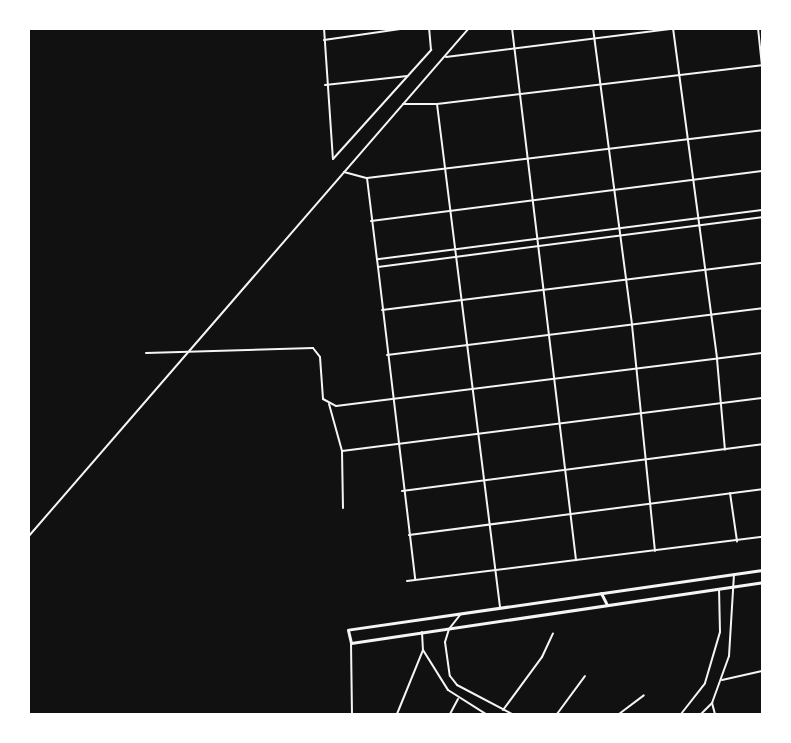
<!DOCTYPE html>
<html>
<head>
<meta charset="utf-8">
<style>
	body { margin:0 }
	#map { position:relative; width:791px; height:743px; overflow:hidden; background:#111; font-family:Lora,serif }
	div>[style] { position:absolute }
	.minor>* { height:2px; margin:-1px; padding:0 1px; transform-origin:1px; border-radius:1px; background:#f5f5f5 }
	.tertiary>* { height:2px; margin:-1px; padding:0 1px; transform-origin:1px; border-radius:1px; background:#f5f5f5 }
	.secondary>* { height:3px; margin:-1.5px; padding:0 1.5px; transform-origin:1.5px; border-radius:1.5px; background:#f5f5f5 }
	span { translate:-50% -50%; white-space:nowrap; text-align:center; line-height:1.15; -webkit-text-stroke:6px #fff; paint-order:stroke }
	.frame { position:absolute; inset:0; border:30px solid #fff; pointer-events:none }
</style>
</head>
<body>
<div id="map">
	<div class="minor">
		<div style="left:324px;top:28px;width:131px;rotate:86.1deg"></div>
		<div style="left:333px;top:159px;width:147px;rotate:-48deg"></div>
		<div style="left:431px;top:50px;width:22px;rotate:-95deg"></div>
		<div style="left:512px;top:28px;width:536px;rotate:83.14deg"></div>
		<div style="left:593px;top:28px;width:300px;rotate:82.5deg"></div>
		<div style="left:632px;top:325px;width:227px;rotate:84.2deg"></div>
		<div style="left:673px;top:28px;width:334px;rotate:82.4deg"></div>
		<div style="left:717px;top:359px;width:91px;rotate:85deg"></div>
		<div style="left:324px;top:40px;width:84px;rotate:-8.2deg"></div>
		<div style="left:446px;top:57px;width:234px;rotate:-7.1deg"></div>
		<div style="left:325px;top:85px;width:83px;rotate:-6.2deg"></div>
		<div style="left:403px;top:104px;width:34px"></div>
		<div style="left:437px;top:104px;width:327px;rotate:-6.8deg"></div>
		<div style="left:437px;top:104px;width:507px;rotate:82.86deg"></div>
		<div style="left:344px;top:172px;width:24px;rotate:15deg"></div>
		<div style="left:367px;top:178px;width:398px;rotate:-6.9deg"></div>
		<div style="left:367px;top:178px;width:82px;rotate:83deg"></div>
		<div style="left:371px;top:221px;width:394px;rotate:-7.3deg"></div>
		<div style="left:378px;top:267px;width:314px;rotate:83.2deg"></div>
		<div style="left:382px;top:310px;width:383px;rotate:-7.1deg"></div>
		<div style="left:146px;top:353px;width:167px;rotate:-1.7deg"></div>
		<div style="left:313px;top:348px;width:11px;rotate:52deg"></div>
		<div style="left:320px;top:357px;width:42px;rotate:85.9deg"></div>
		<div style="left:323px;top:399px;width:15px;rotate:28deg"></div>
		<div style="left:336px;top:406px;width:429px;rotate:-7.1deg"></div>
		<div style="left:387px;top:355px;width:378px;rotate:-7.1deg"></div>
		<div style="left:329px;top:404px;width:49px;rotate:74.5deg"></div>
		<div style="left:342px;top:451px;width:57px;rotate:89deg"></div>
		<div style="left:342px;top:451px;width:423px;rotate:-7.2deg"></div>
		<div style="left:402px;top:491px;width:363px;rotate:-7.4deg"></div>
		<div style="left:730px;top:493px;width:49px;rotate:81.7deg"></div>
		<div style="left:409px;top:535px;width:356px;rotate:-7.4deg"></div>
		<div style="left:28px;top:537px;width:673px;rotate:-49.09deg"></div>
		<div style="left:407px;top:581px;width:358px;rotate:-7.1deg"></div>
		<div style="left:460px;top:615px;width:18px;rotate:128deg"></div>
		<div style="left:449px;top:629px;width:14px;rotate:107deg"></div>
		<div style="left:445px;top:642px;width:34px;rotate:82deg"></div>
		<div style="left:450px;top:676px;width:11px;rotate:52deg"></div>
		<div style="left:457px;top:685px;width:62px;rotate:27.8deg"></div>
		<div style="left:422px;top:632px;width:18px;rotate:87deg"></div>
		<div style="left:423px;top:650px;width:47px;rotate:58deg"></div>
		<div style="left:448px;top:690px;width:45px;rotate:32.3deg"></div>
		<div style="left:351px;top:643px;width:71px;rotate:89.2deg"></div>
		<div style="left:722px;top:680px;width:41px;rotate:-12.7deg"></div>
		<div style="left:712px;top:703px;width:11px;rotate:75deg"></div>
		<div style="left:503px;top:710px;width:66px;rotate:-53.7deg"></div>
		<div style="left:542px;top:657px;width:26px;rotate:-65deg"></div>
		<div style="left:397px;top:714px;width:69px;rotate:-67.9deg"></div>
		<div style="left:450px;top:714px;width:17px;rotate:-62deg"></div>
		<div style="left:557px;top:714px;width:47px;rotate:-53.6deg"></div>
		<div style="left:619px;top:714px;width:31px;rotate:-37deg"></div>
		<div style="left:681px;top:714px;width:39px;rotate:-52deg"></div>
		<div style="left:705px;top:683px;width:53px;rotate:-73.6deg"></div>
		<div style="left:720px;top:632px;width:43px;rotate:-91.3deg"></div>
		<div style="left:701px;top:714px;width:16px;rotate:-45deg"></div>
		<div style="left:712px;top:703px;width:50px;rotate:-70.1deg"></div>
		<div style="left:729px;top:656px;width:82px;rotate:-86.5deg"></div>
	</div>
	<div class="tertiary">
		<div style="left:758px;top:28px;width:39px;rotate:84deg"></div>
		<div style="left:762px;top:210px;width:388px;rotate:172.7deg"></div>
		<div style="left:377px;top:259px;width:8px;rotate:83deg"></div>
		<div style="left:378px;top:267px;width:387px;rotate:-7.4deg"></div>
	</div>
	<div class="secondary">
		<div style="left:762px;top:570px;width:418px;rotate:171.8deg"></div>
		<div style="left:348px;top:630px;width:13px;rotate:77deg"></div>
		<div style="left:351px;top:643px;width:416px;rotate:-8.4deg"></div>
		<div style="left:601px;top:593px;width:13px;rotate:63deg"></div>
	</div>
	<div class="frame"></div>
</div>
</body>
</html>
